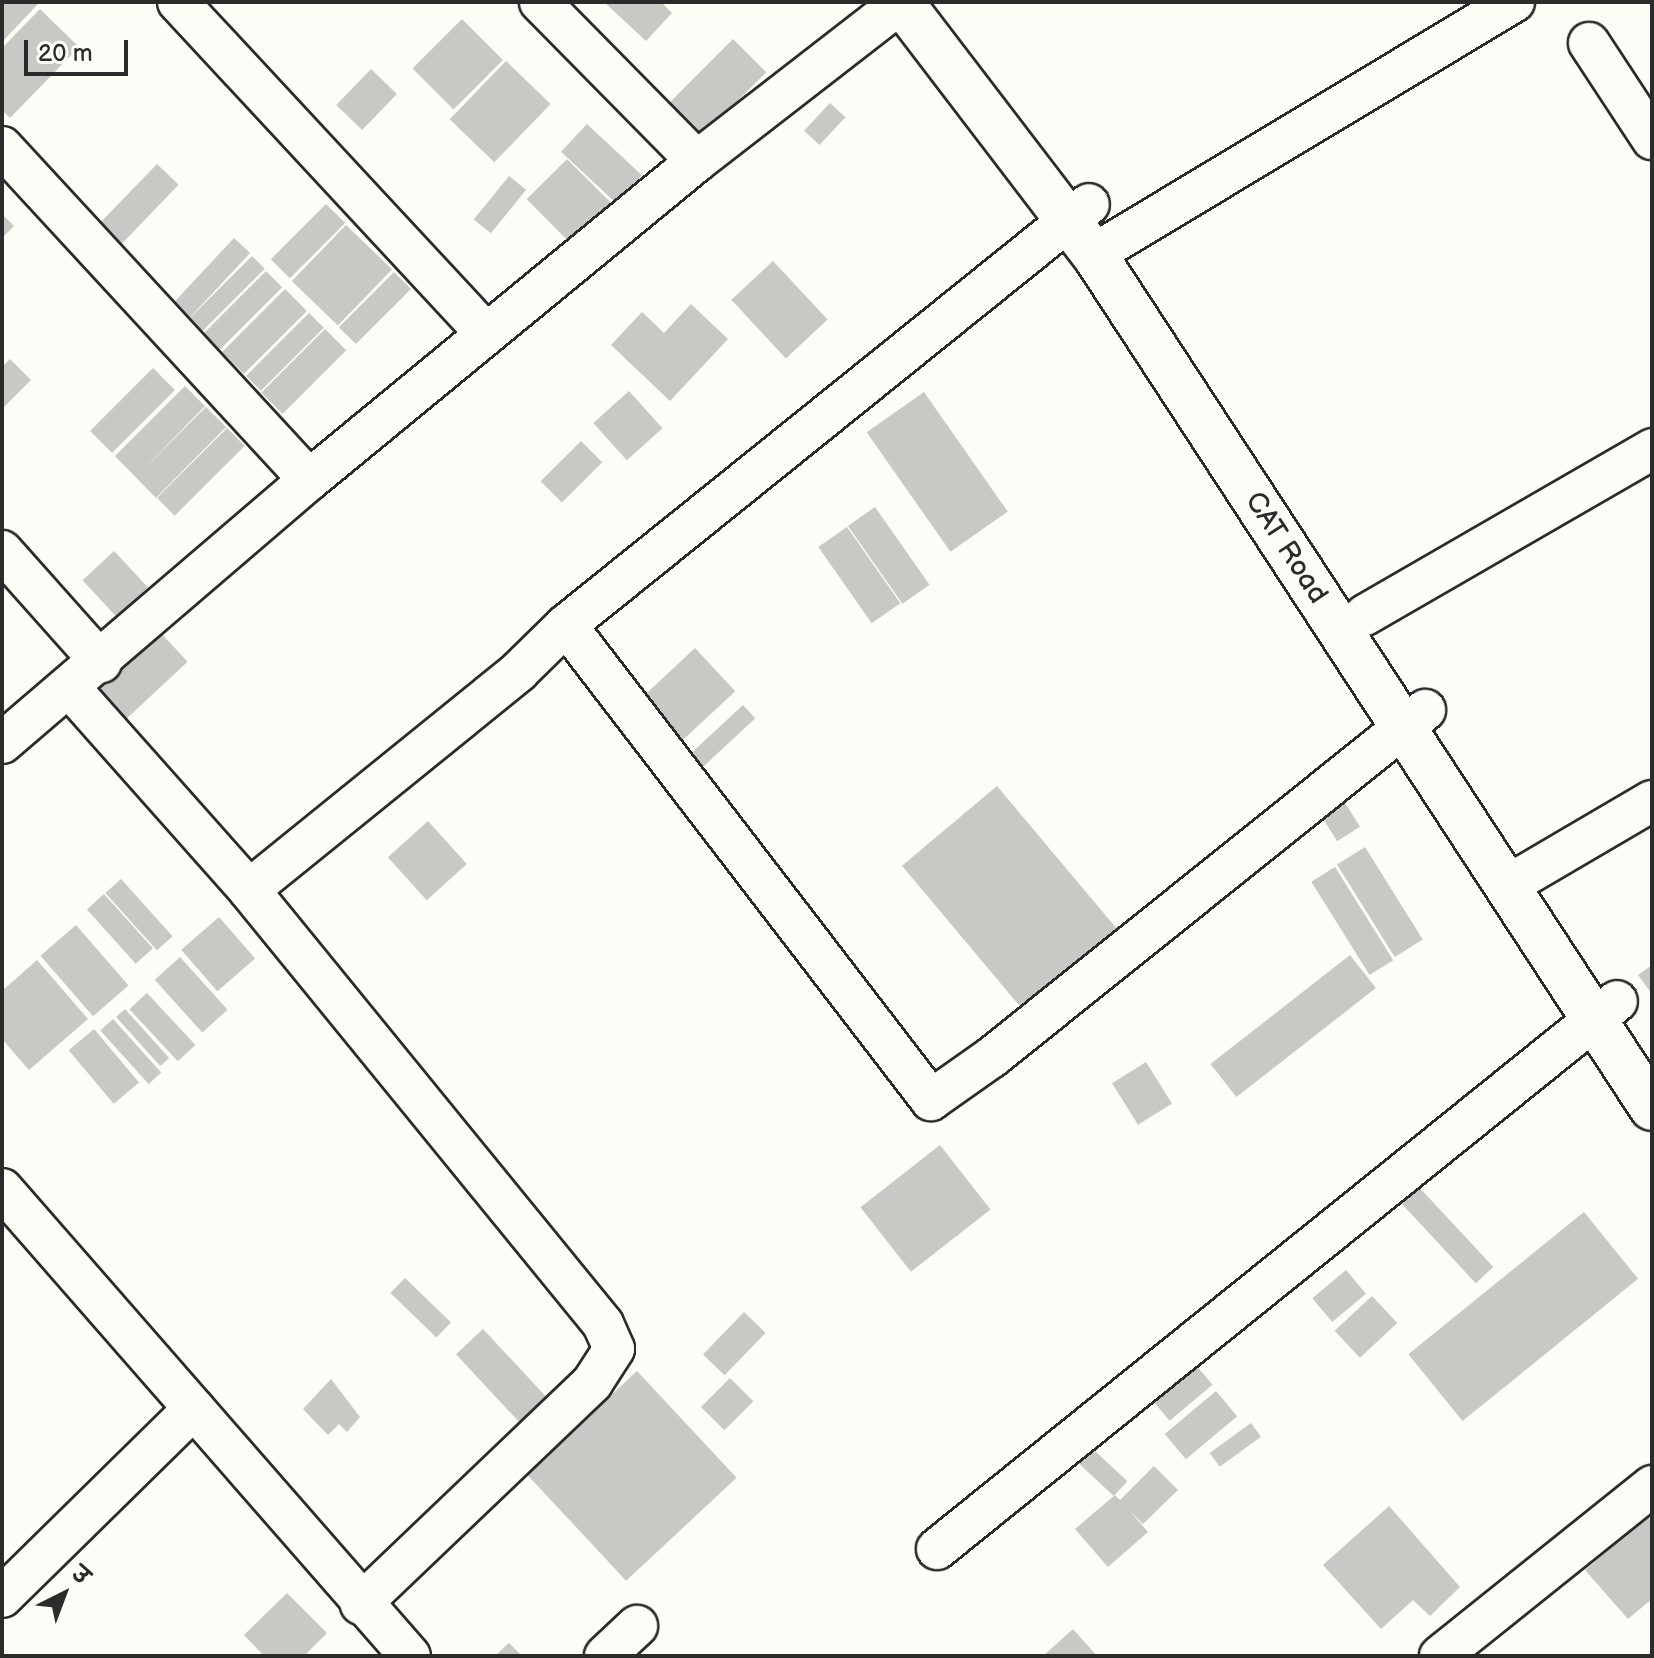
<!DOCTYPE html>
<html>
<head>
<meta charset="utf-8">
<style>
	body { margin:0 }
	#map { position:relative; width:1654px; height:1658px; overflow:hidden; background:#fdfcf7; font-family:"Balsamiq Sans","Playpen Sans Deva",sans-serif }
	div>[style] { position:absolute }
	.building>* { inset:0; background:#c9c8c4; transform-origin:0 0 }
	.roads { filter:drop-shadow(2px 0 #2b2b2b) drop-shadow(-2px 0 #2b2b2b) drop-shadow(0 2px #2b2b2b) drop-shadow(0 -2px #2b2b2b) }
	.street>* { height:40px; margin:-20px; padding:0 20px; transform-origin:20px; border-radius:20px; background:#fdfcf7 }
	.secondary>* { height:44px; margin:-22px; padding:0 22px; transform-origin:22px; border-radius:22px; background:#fdfcf7 }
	span { translate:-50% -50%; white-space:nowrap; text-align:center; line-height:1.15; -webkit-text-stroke:6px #fdfcf7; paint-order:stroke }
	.street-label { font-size:28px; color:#2b2b2b }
	.frame { position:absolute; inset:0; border:4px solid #2b2b2b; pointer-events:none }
	.north { position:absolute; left:24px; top:1554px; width:80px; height:80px; -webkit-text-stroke:6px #fdfcf7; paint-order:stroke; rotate:42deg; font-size:22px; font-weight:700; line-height:32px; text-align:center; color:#2b2b2b }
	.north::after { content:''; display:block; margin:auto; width:28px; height:36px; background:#2b2b2b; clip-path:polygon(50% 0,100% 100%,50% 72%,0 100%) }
	.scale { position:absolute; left:24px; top:40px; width:104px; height:36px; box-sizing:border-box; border:4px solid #2b2b2b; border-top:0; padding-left:10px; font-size:24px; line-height:28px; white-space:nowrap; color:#2b2b2b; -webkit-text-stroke:6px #fdfcf7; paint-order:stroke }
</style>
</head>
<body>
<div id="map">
	<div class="building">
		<div style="clip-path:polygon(2px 2px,38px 4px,2px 42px)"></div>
		<div style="clip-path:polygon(604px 2px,661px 2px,672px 13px,646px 41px)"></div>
		<div style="clip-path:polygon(40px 9px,79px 47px,10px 118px,2px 110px,2px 48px)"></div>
		<div style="left:462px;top:19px;width:58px;height:70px;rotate:45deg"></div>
		<div style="left:733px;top:39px;width:47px;height:90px;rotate:45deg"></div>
		<div style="left:506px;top:61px;width:62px;height:81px;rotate:44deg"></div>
		<div style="left:371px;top:69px;width:36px;height:50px;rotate:44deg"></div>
		<div style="left:830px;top:103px;width:21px;height:38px;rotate:43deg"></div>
		<div style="left:587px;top:124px;width:75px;height:38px;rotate:43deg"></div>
		<div style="left:567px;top:159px;width:68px;height:57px;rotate:45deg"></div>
		<div style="left:157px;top:164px;width:30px;height:95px;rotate:44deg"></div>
		<div style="left:509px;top:176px;width:22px;height:56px;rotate:39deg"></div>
		<div style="left:326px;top:204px;width:27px;height:78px;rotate:45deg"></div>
		<div style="clip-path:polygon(2px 214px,14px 226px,2px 238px)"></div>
		<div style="left:346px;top:225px;width:64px;height:78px;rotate:44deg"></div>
		<div style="left:234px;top:238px;width:22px;height:90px;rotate:43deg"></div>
		<div style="left:252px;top:256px;width:18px;height:91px;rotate:45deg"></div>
		<div style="left:773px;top:261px;width:80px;height:57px;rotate:47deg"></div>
		<div style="left:266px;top:271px;width:23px;height:90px;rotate:45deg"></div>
		<div style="left:394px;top:272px;width:24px;height:78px;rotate:45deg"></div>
		<div style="left:285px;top:289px;width:31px;height:89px;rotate:45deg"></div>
		<div style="clip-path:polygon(691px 304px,728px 339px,670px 401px,611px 345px,642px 312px,664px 333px)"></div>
		<div style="left:309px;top:313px;width:21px;height:89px;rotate:45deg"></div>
		<div style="left:325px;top:329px;width:30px;height:90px;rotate:45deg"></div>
		<div style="clip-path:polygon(10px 359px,31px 380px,2px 409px,2px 367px)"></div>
		<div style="left:153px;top:368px;width:31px;height:89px;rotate:45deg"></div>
		<div style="clip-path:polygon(185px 386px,205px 406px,142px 471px,206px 407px,226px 427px,156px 498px,115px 456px)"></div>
		<div style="left:629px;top:391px;width:50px;height:48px;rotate:48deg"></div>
		<div style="left:924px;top:392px;width:146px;height:70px;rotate:55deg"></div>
		<div style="left:227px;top:428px;width:25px;height:99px;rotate:45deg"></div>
		<div style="left:581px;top:441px;width:30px;height:57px;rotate:45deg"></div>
		<div style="left:875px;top:507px;width:95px;height:33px;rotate:55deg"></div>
		<div style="left:847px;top:527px;width:93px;height:35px;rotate:55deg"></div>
		<div style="left:114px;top:551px;width:50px;height:43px;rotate:47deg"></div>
		<div style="left:159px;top:631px;width:42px;height:87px;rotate:47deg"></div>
		<div style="left:695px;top:648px;width:59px;height:75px;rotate:47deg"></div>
		<div style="left:743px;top:705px;width:18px;height:72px;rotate:47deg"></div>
		<div style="left:997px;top:786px;width:191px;height:124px;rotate:50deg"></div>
		<div style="left:1342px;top:798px;width:34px;height:27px;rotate:58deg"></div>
		<div style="left:428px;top:821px;width:58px;height:54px;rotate:48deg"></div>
		<div style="left:1365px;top:847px;width:109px;height:33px;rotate:58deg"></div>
		<div style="left:1335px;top:867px;width:110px;height:28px;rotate:58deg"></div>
		<div style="left:121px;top:879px;width:77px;height:21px;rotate:48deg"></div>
		<div style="left:104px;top:894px;width:73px;height:23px;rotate:48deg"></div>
		<div style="left:219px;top:917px;width:55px;height:50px;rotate:49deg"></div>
		<div style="left:76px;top:925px;width:80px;height:47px;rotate:49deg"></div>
		<div style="left:1350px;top:955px;width:42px;height:177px;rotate:52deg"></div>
		<div style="left:180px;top:957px;width:71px;height:34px;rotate:48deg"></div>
		<div style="clip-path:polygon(37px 960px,88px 1019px,29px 1070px,2px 1039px,2px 991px)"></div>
		<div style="clip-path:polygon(1652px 965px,1652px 994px,1638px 975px)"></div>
		<div style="left:147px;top:993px;width:71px;height:24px;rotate:47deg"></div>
		<div style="left:125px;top:1009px;width:66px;height:12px;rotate:48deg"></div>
		<div style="left:113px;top:1019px;width:72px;height:17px;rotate:48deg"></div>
		<div style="left:94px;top:1029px;width:70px;height:33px;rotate:50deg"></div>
		<div style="left:1146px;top:1062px;width:49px;height:40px;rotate:58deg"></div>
		<div style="left:940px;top:1145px;width:82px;height:101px;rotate:52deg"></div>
		<div style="left:1417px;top:1185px;width:112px;height:24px;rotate:47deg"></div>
		<div style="left:1584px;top:1212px;width:86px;height:226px;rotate:51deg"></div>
		<div style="left:1346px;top:1270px;width:31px;height:44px;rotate:50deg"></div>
		<div style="left:405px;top:1278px;width:64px;height:21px;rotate:44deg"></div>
		<div style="left:1372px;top:1296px;width:37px;height:51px;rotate:47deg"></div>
		<div style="left:744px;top:1312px;width:30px;height:59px;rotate:44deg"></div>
		<div style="left:483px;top:1329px;width:93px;height:37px;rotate:47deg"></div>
		<div style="left:1190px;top:1358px;width:35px;height:56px;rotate:50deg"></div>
		<div style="left:637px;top:1371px;width:146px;height:151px;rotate:47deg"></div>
		<div style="left:730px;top:1378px;width:33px;height:41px;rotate:45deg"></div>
		<div style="clip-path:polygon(331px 1379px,360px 1417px,347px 1432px,339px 1424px,328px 1435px,303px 1409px)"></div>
		<div style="left:1216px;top:1391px;width:33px;height:67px;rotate:50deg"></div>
		<div style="left:1251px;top:1423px;width:17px;height:51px;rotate:54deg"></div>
		<div style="left:1082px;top:1439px;width:62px;height:20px;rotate:43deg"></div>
		<div style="clip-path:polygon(1154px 1466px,1178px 1490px,1143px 1524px,1129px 1510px,1148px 1532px,1108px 1567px,1075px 1529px,1115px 1495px,1120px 1500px)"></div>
		<div style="clip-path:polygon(1389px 1506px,1460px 1587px,1430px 1616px,1413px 1600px,1381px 1629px,1323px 1565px)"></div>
		<div style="clip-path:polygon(1647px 1516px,1652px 1522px,1652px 1599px,1628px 1619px,1585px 1570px)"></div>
		<div style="clip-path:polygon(287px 1593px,327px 1633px,304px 1656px,264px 1656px,244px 1635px)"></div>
		<div style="clip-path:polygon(1073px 1629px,1097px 1656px,1043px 1656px)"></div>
		<div style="clip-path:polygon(509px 1643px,522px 1656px,495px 1656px)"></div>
	</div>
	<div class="roads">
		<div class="street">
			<div style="left:178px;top:2px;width:453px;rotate:47.1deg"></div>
			<div style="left:540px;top:2px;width:223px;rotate:45.4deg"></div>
			<div style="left:1589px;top:43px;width:115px;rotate:56.7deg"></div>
			<div style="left:2px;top:147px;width:453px;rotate:47.3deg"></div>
			<div style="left:1094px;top:254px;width:490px;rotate:-31deg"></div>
			<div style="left:2px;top:551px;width:149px;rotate:48.3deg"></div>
			<div style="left:1365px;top:615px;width:332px;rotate:-30deg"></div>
			<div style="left:566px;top:625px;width:599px;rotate:52.46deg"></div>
			<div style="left:931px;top:1100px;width:75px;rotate:-35.2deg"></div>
			<div style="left:992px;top:1057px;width:555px;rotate:-38.71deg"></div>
			<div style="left:69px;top:687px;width:271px;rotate:48.4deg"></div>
			<div style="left:249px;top:890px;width:560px;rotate:50.8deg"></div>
			<div style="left:603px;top:1324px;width:27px;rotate:66deg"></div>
			<div style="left:614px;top:1349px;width:40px;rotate:122.9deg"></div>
			<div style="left:592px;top:1383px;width:320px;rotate:136.3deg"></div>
			<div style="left:2px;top:743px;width:404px;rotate:-40.6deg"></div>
			<div style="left:309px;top:480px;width:502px;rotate:-39.43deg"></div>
			<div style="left:697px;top:161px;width:259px;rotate:-37.8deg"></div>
			<div style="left:1507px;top:886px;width:168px;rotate:-30.4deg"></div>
			<div style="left:249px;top:890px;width:348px;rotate:-39deg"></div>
			<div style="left:519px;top:671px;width:66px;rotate:-44.4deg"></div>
			<div style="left:566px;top:625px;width:671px;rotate:-38.83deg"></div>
			<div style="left:2px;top:1189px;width:620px;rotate:48.86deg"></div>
			<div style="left:937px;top:1549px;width:873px;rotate:-38.86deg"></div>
			<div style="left:2px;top:1597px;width:269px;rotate:-44.5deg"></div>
			<div style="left:605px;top:1656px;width:44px;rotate:-43.2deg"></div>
			<div style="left:1440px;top:1656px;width:272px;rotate:-38.7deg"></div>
		</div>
		<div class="secondary">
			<div style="left:901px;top:2px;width:317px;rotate:52.6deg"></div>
			<div style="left:1094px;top:254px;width:1020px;rotate:56.84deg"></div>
		</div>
	</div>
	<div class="street-label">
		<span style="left:1286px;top:548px;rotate:57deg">CAT Road</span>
	</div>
	<div class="frame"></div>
	<div class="north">उ</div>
	<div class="scale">20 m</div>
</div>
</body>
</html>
